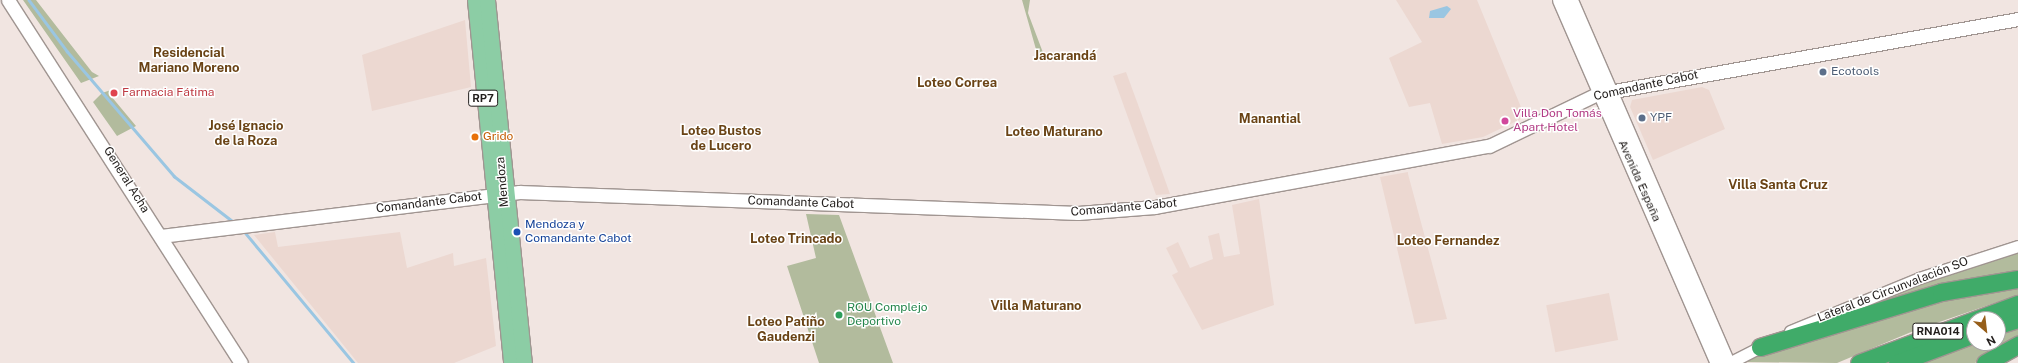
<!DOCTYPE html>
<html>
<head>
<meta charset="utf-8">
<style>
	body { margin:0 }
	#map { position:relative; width:2018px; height:363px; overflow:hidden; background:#f1e5e1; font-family:"Public Sans",sans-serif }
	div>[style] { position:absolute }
	.built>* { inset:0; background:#ecd8d1; transform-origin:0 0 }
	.green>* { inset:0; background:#b2bb9d }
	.water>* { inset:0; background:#9ac6e2 }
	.stream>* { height:2.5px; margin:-1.25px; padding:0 1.25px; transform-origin:1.25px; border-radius:1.25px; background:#9ac6e2 }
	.roads { filter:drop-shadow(1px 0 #a09591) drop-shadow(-1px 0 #a09591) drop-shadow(0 1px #a09591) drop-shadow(0 -1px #a09591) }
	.tertiary>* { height:11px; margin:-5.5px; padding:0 5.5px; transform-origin:5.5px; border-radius:5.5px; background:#fff }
	.secondary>* { height:13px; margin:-6.5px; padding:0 6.5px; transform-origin:6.5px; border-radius:6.5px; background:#fff }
	.primary>* { height:15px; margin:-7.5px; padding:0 7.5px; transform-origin:7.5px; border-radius:7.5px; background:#8ccda5 }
	.motorway>* { height:17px; margin:-8.5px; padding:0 8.5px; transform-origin:8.5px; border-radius:8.5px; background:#40ab69 }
	.dots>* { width:11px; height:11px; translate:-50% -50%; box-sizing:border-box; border:2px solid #fff; border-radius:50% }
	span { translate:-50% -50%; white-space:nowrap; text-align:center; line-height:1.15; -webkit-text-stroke:3px #fff; paint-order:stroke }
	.shield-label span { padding:1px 3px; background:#fff; border:1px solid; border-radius:3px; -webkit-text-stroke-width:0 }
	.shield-label { font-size:11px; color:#221e1c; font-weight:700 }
	.service-label { font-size:12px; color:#4e5e75 }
	.left { translate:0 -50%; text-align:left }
	.street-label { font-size:12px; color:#221e1c }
	.health-label { font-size:12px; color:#be3a42 }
	.hotel-label { font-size:12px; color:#b23c85 }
	.food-label { font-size:12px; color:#c56008 }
	.transit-label { font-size:12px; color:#164399 }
	.leisure-label { font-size:12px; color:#27864d }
	.neighbourhood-label { font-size:13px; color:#6a4315; font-weight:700 }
	.north { position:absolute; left:1966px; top:311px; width:40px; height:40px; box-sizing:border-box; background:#fff; border:1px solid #a7a5a4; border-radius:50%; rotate:152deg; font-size:11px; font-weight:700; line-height:16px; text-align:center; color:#221e1c }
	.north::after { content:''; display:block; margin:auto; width:14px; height:18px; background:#965e19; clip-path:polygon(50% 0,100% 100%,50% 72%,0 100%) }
</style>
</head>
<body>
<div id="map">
	<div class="built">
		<div style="clip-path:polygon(1396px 0,1477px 0,1525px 117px,1483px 137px,1442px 144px,1430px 103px,1409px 107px,1389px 58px,1422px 42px)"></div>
		<div style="clip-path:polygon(465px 20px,471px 87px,372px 111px,362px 55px)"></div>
		<div style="clip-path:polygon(1126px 72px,1140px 110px,1170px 194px,1156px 195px,1113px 76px)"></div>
		<div style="clip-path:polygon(1702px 87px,1709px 90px,1725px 129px,1653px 160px,1630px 107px,1632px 100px)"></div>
		<div style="clip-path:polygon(1408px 172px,1408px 174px,1447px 319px,1415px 324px,1380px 177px)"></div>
		<div style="clip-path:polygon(1259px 199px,1274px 305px,1202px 330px,1172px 275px,1178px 272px,1166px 248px,1178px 242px,1190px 268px,1213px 259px,1208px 236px,1219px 233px,1224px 257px,1240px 254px,1232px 205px)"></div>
		<div style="clip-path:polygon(275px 232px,278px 247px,400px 232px,407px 268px,453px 253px,454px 266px,486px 258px,496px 346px,454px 363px,358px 363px,254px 235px)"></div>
		<div style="left:1609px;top:293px;width:48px;height:64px;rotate:79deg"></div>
	</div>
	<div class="green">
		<div style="clip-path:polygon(23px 0,36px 0,92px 72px,99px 76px,81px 83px)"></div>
		<div style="clip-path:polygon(1022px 0,1030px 0,1028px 13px,1045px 58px,1039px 60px)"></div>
		<div style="clip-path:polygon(114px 89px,111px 96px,136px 126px,117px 136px,93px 102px,102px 93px)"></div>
		<div style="clip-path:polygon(806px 214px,839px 215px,893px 363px,819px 363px,787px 266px,816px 258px)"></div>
		<div style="clip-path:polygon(2018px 253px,2018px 274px,1839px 314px,1940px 276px)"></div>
		<div style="clip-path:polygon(2018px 284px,2018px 295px,1916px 330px,1837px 363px,1745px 362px,1796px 338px,1946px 294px)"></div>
		<div style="clip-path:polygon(2018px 326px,2018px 340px,1975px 363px,1919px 363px,1974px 343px,1998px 343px,1998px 333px)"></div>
	</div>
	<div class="water">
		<div style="clip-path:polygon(1447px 6px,1451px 9px,1444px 18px,1429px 18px,1430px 11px)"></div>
	</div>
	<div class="stream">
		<div style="left:29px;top:0;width:64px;rotate:53.3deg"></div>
		<div style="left:67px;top:51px;width:165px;rotate:49.4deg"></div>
		<div style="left:174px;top:176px;width:77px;rotate:37.6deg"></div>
		<div style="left:243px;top:230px;width:173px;rotate:50.2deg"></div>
	</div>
	<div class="roads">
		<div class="tertiary">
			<div style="left:1790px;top:331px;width:139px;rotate:-22.3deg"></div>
			<div style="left:1919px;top:278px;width:104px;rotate:-17.9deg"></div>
			<div style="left:1729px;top:363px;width:42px;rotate:-27.2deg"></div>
		</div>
		<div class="secondary">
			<div style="left:8px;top:0;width:431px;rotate:57.3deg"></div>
			<div style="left:1559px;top:0;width:396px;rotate:66.5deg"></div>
			<div style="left:1571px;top:0;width:395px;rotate:66.6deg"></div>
			<div style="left:161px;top:236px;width:361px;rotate:-7deg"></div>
			<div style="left:519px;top:192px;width:559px;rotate:2.15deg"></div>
			<div style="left:1078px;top:213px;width:77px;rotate:-4.5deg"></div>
			<div style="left:1155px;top:207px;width:340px;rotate:-10.4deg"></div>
			<div style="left:1489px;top:146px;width:120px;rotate:-25.7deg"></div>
			<div style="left:1597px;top:94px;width:428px;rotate:-10.1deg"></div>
		</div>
		<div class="primary">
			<div style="left:475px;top:0;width:365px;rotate:84.3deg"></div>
			<div style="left:487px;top:0;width:365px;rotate:84.2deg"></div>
		</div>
		<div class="motorway">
			<div style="left:1998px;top:325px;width:21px;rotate:-17deg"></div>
			<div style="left:1760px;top:347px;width:189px;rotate:-16.9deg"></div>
			<div style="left:1941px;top:292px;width:78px;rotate:-9.6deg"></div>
			<div style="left:1859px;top:363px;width:170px;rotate:-20.4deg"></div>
			<div style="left:1897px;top:363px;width:82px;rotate:-20.6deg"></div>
			<div style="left:1985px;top:363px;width:38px;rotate:-29deg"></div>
		</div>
	</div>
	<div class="dots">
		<div style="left:1823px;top:72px;background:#5c6f8a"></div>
		<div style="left:114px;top:93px;background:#e0444e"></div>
		<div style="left:1642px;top:118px;background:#5c6f8a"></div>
		<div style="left:1505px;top:121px;background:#d1479c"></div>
		<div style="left:475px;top:137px;background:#e8710a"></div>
		<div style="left:517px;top:232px;background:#1a4fb4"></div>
		<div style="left:839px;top:315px;background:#2e9e5b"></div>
	</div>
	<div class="shield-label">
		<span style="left:483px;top:98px">RP7</span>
		<span style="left:1938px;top:331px">RNA014</span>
	</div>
	<div class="service-label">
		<span class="left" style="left:1831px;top:72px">Ecotools</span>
		<span class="left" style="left:1650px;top:118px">YPF</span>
	</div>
	<div class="street-label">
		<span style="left:1646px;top:86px;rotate:-12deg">Comandante Cabot</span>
		<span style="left:126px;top:180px;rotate:58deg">General Acha</span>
		<span style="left:1639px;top:181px;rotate:66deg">Avenida España</span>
		<span style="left:503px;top:182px;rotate:-95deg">Mendoza</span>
		<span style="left:429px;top:203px;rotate:-7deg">Comandante Cabot</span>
		<span style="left:801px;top:203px;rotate:2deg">Comandante Cabot</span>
		<span style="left:1124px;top:208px;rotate:-5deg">Comandante Cabot</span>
		<span style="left:1893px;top:290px;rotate:-21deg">Lateral de Circunvalación SO</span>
	</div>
	<div class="health-label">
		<span class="left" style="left:122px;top:93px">Farmacia Fátima</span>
	</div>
	<div class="hotel-label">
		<span class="left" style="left:1513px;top:121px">Villa Don Tomás<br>Apart Hotel</span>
	</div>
	<div class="food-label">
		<span class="left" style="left:483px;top:137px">Grido</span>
	</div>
	<div class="transit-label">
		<span class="left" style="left:525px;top:232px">Mendoza y<br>Comandante Cabot</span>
	</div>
	<div class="leisure-label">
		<span class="left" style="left:847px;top:315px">ROU Complejo<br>Deportivo</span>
	</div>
	<div class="neighbourhood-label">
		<span style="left:189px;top:61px">Residencial<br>Mariano Moreno</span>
		<span style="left:1065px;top:56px">Jacarandá</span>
		<span style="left:957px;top:83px">Loteo Correa</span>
		<span style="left:1270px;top:119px">Manantial</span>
		<span style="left:246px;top:134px">José Ignacio<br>de la Roza</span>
		<span style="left:721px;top:139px">Loteo Bustos<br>de Lucero</span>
		<span style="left:1054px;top:132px">Loteo Maturano</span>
		<span style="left:1778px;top:185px">Villa Santa Cruz</span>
		<span style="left:796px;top:239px">Loteo Trincado</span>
		<span style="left:1448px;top:241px">Loteo Fernandez</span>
		<span style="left:1036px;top:306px">Villa Maturano</span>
		<span style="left:786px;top:330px">Loteo Patiño<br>Gaudenzi</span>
	</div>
	<div class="north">N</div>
</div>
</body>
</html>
